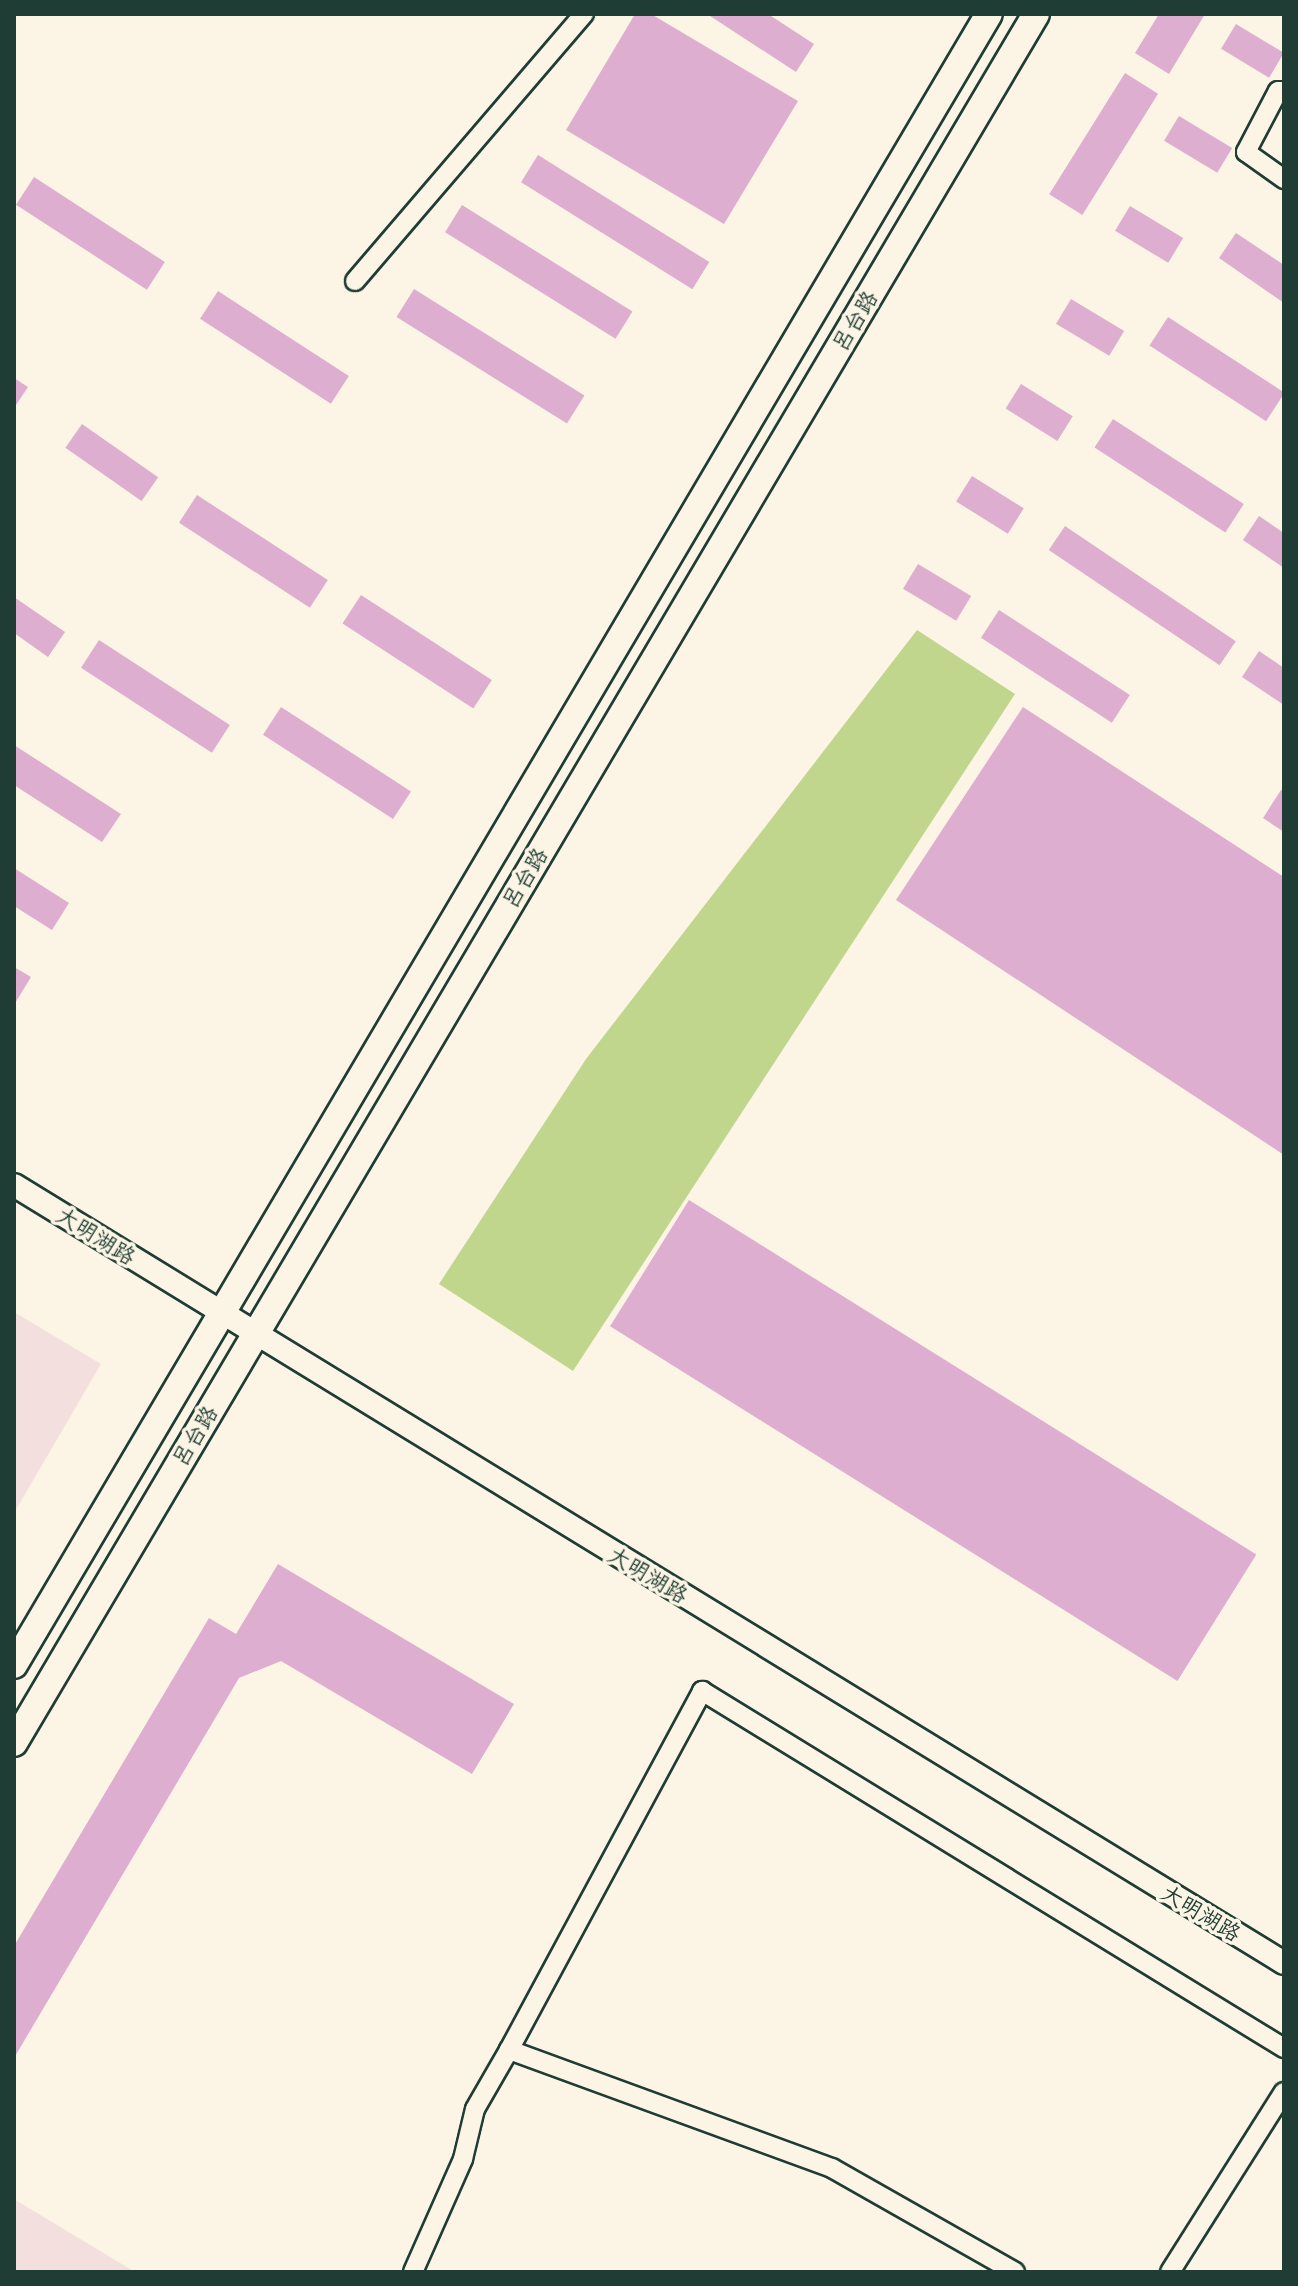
<!DOCTYPE html>
<html>
<head>
<meta charset="utf-8">
<style>
	body { margin:0 }
	#map { position:relative; width:1298px; height:2286px; overflow:hidden; background:#fcf5e5; font-family:Sriracha,"LXGW WenKai TC",sans-serif }
	div>[style] { position:absolute }
	.built>* { inset:0; background:#f3e0de }
	.green>* { inset:0; background:#bfd68c }
	.building>* { inset:0; background:#ddaecf; transform-origin:0 0 }
	.roads { filter:drop-shadow(2px 0 #1f3d34) drop-shadow(-2px 0 #1f3d34) drop-shadow(0 2px #1f3d34) drop-shadow(0 -2px #1f3d34) }
	.minor>* { height:18px; margin:-9px; padding:0 9px; transform-origin:9px; border-radius:9px; background:#fcf5e5 }
	.tertiary>* { height:22px; margin:-11px; padding:0 11px; transform-origin:11px; border-radius:11px; background:#fcf5e5 }
	.secondary>* { height:26px; margin:-13px; padding:0 13px; transform-origin:13px; border-radius:13px; background:#fcf5e5 }
	span { translate:-50% -50%; white-space:nowrap; text-align:center; line-height:1.15; -webkit-text-stroke:7px #fcf5e5; paint-order:stroke }
	.street-label { font-size:22px; color:#1f3d34 }
	.frame { position:absolute; inset:0; border:16px solid #1f3d34; pointer-events:none }
</style>
</head>
<body>
<div id="map">
	<div class="built">
		<div style="clip-path:polygon(14px 1312px,101px 1364px,14px 1513px)"></div>
		<div style="clip-path:polygon(14px 2199px,135px 2272px,14px 2272px)"></div>
	</div>
	<div class="green">
		<div style="clip-path:polygon(917px 630px,1015px 694px,573px 1371px,439px 1284px,586px 1059px)"></div>
	</div>
	<div class="building">
		<div style="clip-path:polygon(635px 14px,651px 14px,798px 101px,724px 224px,566px 130px)"></div>
		<div style="clip-path:polygon(707px 14px,768px 14px,814px 44px,796px 72px)"></div>
		<div style="clip-path:polygon(1159px 14px,1205px 14px,1169px 74px,1135px 53px)"></div>
		<div style="left:1236px;top:24px;width:56px;height:29px;rotate:31deg"></div>
		<div style="left:1125px;top:73px;width:39px;height:143px;rotate:32deg"></div>
		<div style="left:1179px;top:116px;width:62px;height:29px;rotate:31deg"></div>
		<div style="left:538px;top:155px;width:202px;height:32px;rotate:32deg"></div>
		<div style="left:34px;top:177px;width:156px;height:33px;rotate:33deg"></div>
		<div style="left:462px;top:205px;width:201px;height:32px;rotate:32deg"></div>
		<div style="left:1130px;top:206px;width:62px;height:29px;rotate:31deg"></div>
		<div style="clip-path:polygon(1236px 233px,1284px 265px,1284px 303px,1219px 258px)"></div>
		<div style="left:414px;top:289px;width:201px;height:33px;rotate:32deg"></div>
		<div style="left:218px;top:291px;width:156px;height:33px;rotate:33deg"></div>
		<div style="left:1071px;top:299px;width:62px;height:29px;rotate:31deg"></div>
		<div style="left:1168px;top:317px;width:139px;height:34px;rotate:33deg"></div>
		<div style="clip-path:polygon(14px 378px,28px 387px,14px 408px)"></div>
		<div style="left:1021px;top:384px;width:61px;height:29px;rotate:32deg"></div>
		<div style="left:1113px;top:419px;width:156px;height:34px;rotate:33deg"></div>
		<div style="left:82px;top:424px;width:93px;height:29px;rotate:35deg"></div>
		<div style="left:972px;top:476px;width:61px;height:30px;rotate:32deg"></div>
		<div style="left:197px;top:495px;width:156px;height:33px;rotate:33deg"></div>
		<div style="clip-path:polygon(1259px 516px,1284px 533px,1284px 568px,1243px 540px)"></div>
		<div style="left:1065px;top:526px;width:206px;height:29px;rotate:34deg"></div>
		<div style="left:918px;top:564px;width:62px;height:29px;rotate:31deg"></div>
		<div style="left:361px;top:595px;width:156px;height:34px;rotate:33deg"></div>
		<div style="clip-path:polygon(14px 597px,65px 632px,48px 657px,14px 633px)"></div>
		<div style="left:999px;top:610px;width:156px;height:33px;rotate:33deg"></div>
		<div style="left:99px;top:640px;width:156px;height:33px;rotate:33deg"></div>
		<div style="clip-path:polygon(1259px 651px,1284px 668px,1284px 705px,1242px 677px)"></div>
		<div style="left:281px;top:707px;width:155px;height:33px;rotate:33deg"></div>
		<div style="clip-path:polygon(1023px 707px,1284px 877px,1284px 1155px,896px 900px)"></div>
		<div style="clip-path:polygon(14px 745px,121px 814px,102px 842px,14px 785px)"></div>
		<div style="clip-path:polygon(1281px 790px,1284px 791px,1284px 832px,1263px 818px)"></div>
		<div style="clip-path:polygon(14px 868px,69px 903px,52px 930px,14px 906px)"></div>
		<div style="clip-path:polygon(14px 967px,31px 977px,14px 1005px)"></div>
		<div style="left:689px;top:1200px;width:669px;height:149px;rotate:32deg"></div>
		<div style="clip-path:polygon(278px 1564px,514px 1704px,472px 1774px,281px 1661px,239px 1678px,14px 2058px,14px 1946px,209px 1618px,236px 1634px)"></div>
	</div>
	<div class="roads">
		<div class="minor">
			<div style="left:1284px;top:91px;width:6px;rotate:180deg"></div>
			<div style="left:1278px;top:91px;width:69px;rotate:117.7deg"></div>
			<div style="left:1246px;top:152px;width:47px;rotate:35.4deg"></div>
			<div style="left:355px;top:281px;width:352px;rotate:-49.4deg"></div>
			<div style="left:413px;top:2272px;width:124px;rotate:-66.1deg"></div>
			<div style="left:463px;top:2159px;width:51px;rotate:-76.5deg"></div>
			<div style="left:475px;top:2109px;width:68px;rotate:-60deg"></div>
			<div style="left:1015px;top:2272px;width:210px;rotate:-150.4deg"></div>
			<div style="left:832px;top:2168px;width:344px;rotate:-159.9deg"></div>
			<div style="left:509px;top:2050px;width:408px;rotate:-61.7deg"></div>
			<div style="left:702px;top:1691px;width:683px;rotate:31.53deg"></div>
			<div style="left:1170px;top:2272px;width:213px;rotate:-57.7deg"></div>
		</div>
		<div class="tertiary">
			<div style="left:14px;top:1185px;width:1489px;rotate:31.49deg"></div>
		</div>
		<div class="secondary">
			<div style="left:14px;top:1665px;width:1917px;rotate:-59.44deg"></div>
			<div style="left:14px;top:1743px;width:2008px;rotate:-59.41deg"></div>
		</div>
	</div>
	<div class="street-label">
		<span style="left:855px;top:321px;rotate:-59deg">吕台路</span>
		<span style="left:525px;top:878px;rotate:-59deg">吕台路</span>
		<span style="left:96px;top:1236px;rotate:32deg">大明湖路</span>
		<span style="left:195px;top:1436px;rotate:-59deg">吕台路</span>
		<span style="left:648px;top:1575px;rotate:31deg">大明湖路</span>
		<span style="left:1201px;top:1913px;rotate:31deg">大明湖路</span>
	</div>
	<div class="frame"></div>
</div>
</body>
</html>
